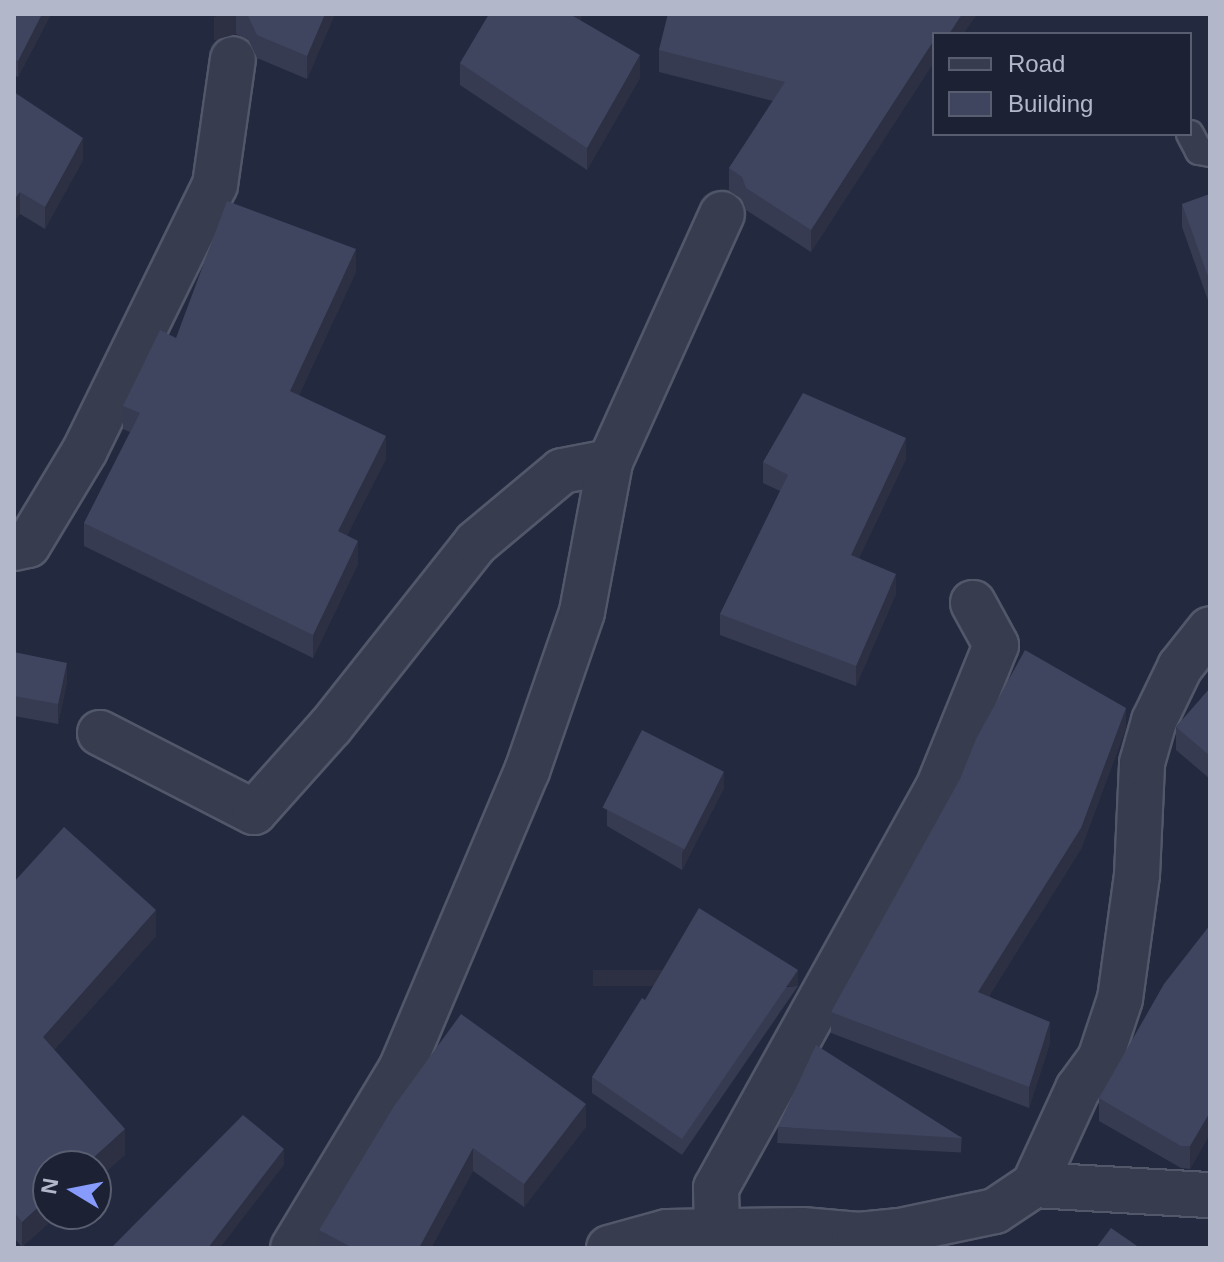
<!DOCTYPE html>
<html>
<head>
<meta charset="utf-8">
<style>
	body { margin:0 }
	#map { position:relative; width:1224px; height:1262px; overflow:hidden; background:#23293f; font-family:Helvetica,sans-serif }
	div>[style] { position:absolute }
	.roads { filter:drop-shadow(2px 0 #52576a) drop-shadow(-2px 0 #52576a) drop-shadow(0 2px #52576a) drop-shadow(0 -2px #52576a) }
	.service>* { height:26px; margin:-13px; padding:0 13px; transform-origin:13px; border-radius:13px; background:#373c4f }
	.minor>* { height:44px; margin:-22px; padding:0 22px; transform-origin:22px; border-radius:22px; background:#373c4f }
	.tertiary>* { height:44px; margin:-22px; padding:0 22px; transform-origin:22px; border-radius:22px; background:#373c4f }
	.wall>* { inset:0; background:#363b52; transform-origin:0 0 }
	.shaded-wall>* { inset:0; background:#2c3042; transform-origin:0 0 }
	.building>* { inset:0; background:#3f455f; transform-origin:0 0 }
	span { translate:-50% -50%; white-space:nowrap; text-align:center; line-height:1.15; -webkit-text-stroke:7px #1c2134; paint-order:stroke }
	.frame { position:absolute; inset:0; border:16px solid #b3b7ca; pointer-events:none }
	.legend { position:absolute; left:932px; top:32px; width:260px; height:104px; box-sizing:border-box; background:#1c2134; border:2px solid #585d70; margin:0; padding:10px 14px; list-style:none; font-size:24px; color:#b3b7ca }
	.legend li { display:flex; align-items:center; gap:16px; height:40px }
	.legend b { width:40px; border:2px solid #585d70 }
	.north { position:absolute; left:32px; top:1150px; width:80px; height:80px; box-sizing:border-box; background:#1c2134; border:2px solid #585d70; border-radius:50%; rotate:280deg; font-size:22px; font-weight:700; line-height:32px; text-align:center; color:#b3b7ca }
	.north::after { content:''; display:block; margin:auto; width:28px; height:36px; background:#869bfc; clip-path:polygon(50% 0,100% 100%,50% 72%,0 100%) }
</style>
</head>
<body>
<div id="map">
	<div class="roads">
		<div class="service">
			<div style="left:1190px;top:134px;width:19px;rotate:62deg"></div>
			<div style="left:1199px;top:151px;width:11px;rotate:10deg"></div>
		</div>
		<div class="minor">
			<div style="left:14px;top:548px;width:14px;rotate:-12deg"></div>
			<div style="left:28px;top:545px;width:111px;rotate:-59deg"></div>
			<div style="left:85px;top:450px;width:295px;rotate:-63.9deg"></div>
			<div style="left:215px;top:185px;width:127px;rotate:-81.9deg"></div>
			<div style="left:100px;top:733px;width:173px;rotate:27.2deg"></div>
			<div style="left:254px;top:812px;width:115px;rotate:-48.2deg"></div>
			<div style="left:331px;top:726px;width:233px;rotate:-51.6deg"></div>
			<div style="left:476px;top:543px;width:112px;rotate:-39.9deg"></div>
			<div style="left:562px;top:471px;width:49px;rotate:-10.6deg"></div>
			<div style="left:1034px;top:1185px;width:176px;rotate:3.3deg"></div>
			<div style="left:717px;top:1229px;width:41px;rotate:-91.4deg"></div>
			<div style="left:716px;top:1188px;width:457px;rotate:-61deg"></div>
			<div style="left:938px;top:788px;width:154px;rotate:-67.9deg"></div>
			<div style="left:996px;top:645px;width:48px;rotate:-118.7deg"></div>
			<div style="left:293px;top:1248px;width:209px;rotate:-58.9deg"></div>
			<div style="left:401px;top:1069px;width:324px;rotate:-67.1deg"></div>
			<div style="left:527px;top:771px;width:168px;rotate:-70.9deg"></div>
			<div style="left:582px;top:612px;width:153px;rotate:-79.4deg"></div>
			<div style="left:610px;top:462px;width:272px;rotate:-65.7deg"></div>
		</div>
		<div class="tertiary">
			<div style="left:609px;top:1248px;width:60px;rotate:-15.4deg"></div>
			<div style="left:667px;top:1232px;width:135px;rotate:-0.8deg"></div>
			<div style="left:802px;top:1230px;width:57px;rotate:5deg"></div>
			<div style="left:859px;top:1235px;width:41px;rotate:-5.6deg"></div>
			<div style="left:900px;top:1231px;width:97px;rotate:-11.9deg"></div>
			<div style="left:995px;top:1211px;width:47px;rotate:-33.7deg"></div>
			<div style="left:1034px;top:1185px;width:106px;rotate:-65.4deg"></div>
			<div style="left:1078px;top:1089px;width:37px;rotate:-54deg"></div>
			<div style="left:1100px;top:1059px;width:63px;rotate:-71.6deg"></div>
			<div style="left:1120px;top:999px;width:125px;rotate:-82.2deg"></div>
			<div style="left:1137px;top:875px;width:112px;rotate:-87.4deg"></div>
			<div style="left:1142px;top:763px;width:44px;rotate:-74.1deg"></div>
			<div style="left:1154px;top:721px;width:60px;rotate:-64.3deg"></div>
			<div style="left:1180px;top:667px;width:48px;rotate:-51.7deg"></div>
		</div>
	</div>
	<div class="wall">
		<div style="clip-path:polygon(14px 14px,51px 14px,18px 77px,14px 75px)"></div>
		<div style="clip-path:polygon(224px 14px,335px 14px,307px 79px,257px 58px,248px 39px,236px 34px,214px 40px)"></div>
		<div style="clip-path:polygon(668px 14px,977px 14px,963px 34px,934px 34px,934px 62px,811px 252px,746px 210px,742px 199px,729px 191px,729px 168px,773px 101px,659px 72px,659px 50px)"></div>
		<div style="clip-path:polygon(580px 20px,640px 78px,587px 170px,460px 85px,460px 63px)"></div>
		<div style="clip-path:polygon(14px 92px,83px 160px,45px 229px,20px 214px)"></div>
		<div style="clip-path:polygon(1210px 194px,1210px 306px,1182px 227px,1182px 204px)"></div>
		<div style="clip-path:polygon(356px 272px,299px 395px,386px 459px,347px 535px,358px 564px,313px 658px,84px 546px,84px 523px,130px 432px,123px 429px,123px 406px,176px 338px)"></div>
		<div style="clip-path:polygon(906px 459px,859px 558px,896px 594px,856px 686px,720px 635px,720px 614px,780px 491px,763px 483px,763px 462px)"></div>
		<div style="clip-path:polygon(14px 652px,67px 682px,58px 724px,14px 716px)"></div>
		<div style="clip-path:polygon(1210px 688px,1210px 779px,1176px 750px,1176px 727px)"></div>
		<div style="clip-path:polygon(1126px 728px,1081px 849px,989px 996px,1050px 1043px,1029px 1108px,831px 1033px,831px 1012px)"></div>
		<div style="clip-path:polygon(724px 788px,682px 870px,607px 826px,607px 810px)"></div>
		<div style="clip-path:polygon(14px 882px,156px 936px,54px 1050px,125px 1155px,48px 1214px,59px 1214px,22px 1247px,14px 1238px)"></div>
		<div style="clip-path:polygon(1210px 925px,1210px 1134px,1190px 1169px,1181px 1168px,1099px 1121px,1099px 1098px)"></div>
		<div style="clip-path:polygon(798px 986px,682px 1155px,592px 1093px,592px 1077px,645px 1000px)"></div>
		<div style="clip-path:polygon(394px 1106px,586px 1127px,524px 1207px,473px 1171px,431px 1248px,319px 1248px,319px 1230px)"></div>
		<div style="left:778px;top:1127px;width:184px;height:16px;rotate:3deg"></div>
	</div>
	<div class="shaded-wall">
		<div style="clip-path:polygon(42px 14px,51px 14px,18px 77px,18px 61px)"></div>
		<div style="clip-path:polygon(224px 14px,236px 14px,236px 34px,214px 40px,214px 17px)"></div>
		<div style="clip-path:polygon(325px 14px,335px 14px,307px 79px,307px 56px)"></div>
		<div style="clip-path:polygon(574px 14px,583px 14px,573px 38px)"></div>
		<div style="clip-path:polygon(962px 14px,977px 14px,963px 34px,949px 34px)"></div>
		<div style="clip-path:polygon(934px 40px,934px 62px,811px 252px,811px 230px)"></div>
		<div style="clip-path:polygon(640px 55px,640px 78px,587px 170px,587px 148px)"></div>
		<div style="clip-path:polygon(83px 138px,83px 160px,45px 229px,45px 207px)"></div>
		<div style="clip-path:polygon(20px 192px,20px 214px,14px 222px,14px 200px)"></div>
		<div style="clip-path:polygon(356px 249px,356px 272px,290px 414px,290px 391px)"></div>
		<div style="clip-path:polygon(386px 436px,386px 459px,338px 554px,338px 531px)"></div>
		<div style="clip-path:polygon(906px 438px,906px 459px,851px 575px,851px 555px)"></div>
		<div style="clip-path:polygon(358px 541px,358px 564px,313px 658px,313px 635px)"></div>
		<div style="clip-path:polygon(896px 574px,896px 594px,856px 686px,856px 666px)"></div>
		<div style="clip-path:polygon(67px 663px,67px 682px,58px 724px,58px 704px)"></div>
		<div style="clip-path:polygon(1126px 708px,1126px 728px,1081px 849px,978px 1013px,978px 992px)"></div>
		<div style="clip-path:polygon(724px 772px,724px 788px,682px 870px,682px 853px)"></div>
		<div style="clip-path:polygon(156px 910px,156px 936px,43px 1062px,43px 1037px)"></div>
		<div style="left:798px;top:970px;width:16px;height:205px;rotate:90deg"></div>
		<div style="clip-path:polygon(1050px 1022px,1050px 1043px,1029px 1108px,1029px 1087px)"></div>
		<div style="clip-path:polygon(586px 1104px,586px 1127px,524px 1207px,524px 1184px)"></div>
		<div style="clip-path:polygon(1210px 1112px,1210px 1134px,1190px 1169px,1190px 1146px)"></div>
		<div style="clip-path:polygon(125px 1129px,125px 1155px,96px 1181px,96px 1166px,84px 1166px)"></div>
		<div style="clip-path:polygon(473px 1148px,473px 1171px,431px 1248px,419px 1248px)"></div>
		<div style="clip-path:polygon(284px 1149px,284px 1165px,220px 1248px,208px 1248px)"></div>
		<div style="clip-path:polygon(48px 1198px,48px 1214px,59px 1214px,22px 1247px,22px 1222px)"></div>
	</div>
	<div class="building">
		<div style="clip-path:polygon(14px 14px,42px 14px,18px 61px,14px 59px)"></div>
		<div style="clip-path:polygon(243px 14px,325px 14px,307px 56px,257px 35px,248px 16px)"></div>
		<div style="clip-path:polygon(489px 14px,574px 14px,573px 16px,640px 55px,587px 148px,460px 63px)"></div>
		<div style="clip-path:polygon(668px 14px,962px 14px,949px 34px,934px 34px,934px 40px,811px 230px,746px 188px,742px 177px,729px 168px,785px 82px,659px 50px)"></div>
		<div style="clip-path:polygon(14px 92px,83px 138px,45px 207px,20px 192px,14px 200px)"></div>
		<div style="clip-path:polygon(1210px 194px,1210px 282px,1182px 204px)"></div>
		<div style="clip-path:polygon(227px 201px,356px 249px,290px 391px,386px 436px,338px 531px,358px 541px,313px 635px,84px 523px,140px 413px,123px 406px,160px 330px,176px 338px)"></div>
		<div style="clip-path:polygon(803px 393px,906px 438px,851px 555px,896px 574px,856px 666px,720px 614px,788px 475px,763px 462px)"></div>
		<div style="clip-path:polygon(1025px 650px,1126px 708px,1081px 828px,978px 992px,1050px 1022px,1029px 1087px,831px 1012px,960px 779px,976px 739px)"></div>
		<div style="clip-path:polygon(14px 652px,67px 663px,58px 704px,14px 696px)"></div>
		<div style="clip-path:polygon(1210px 688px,1210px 756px,1176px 727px)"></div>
		<div style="left:642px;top:730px;width:92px;height:87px;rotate:27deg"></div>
		<div style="clip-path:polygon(64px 827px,156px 910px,43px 1037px,125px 1129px,84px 1166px,48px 1166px,48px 1198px,22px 1222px,14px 1212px,14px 882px)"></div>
		<div style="clip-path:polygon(699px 908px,798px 970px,682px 1139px,592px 1077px,642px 998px,645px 1000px)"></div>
		<div style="clip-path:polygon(1210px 925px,1210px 1112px,1190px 1146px,1181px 1146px,1099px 1098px,1164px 984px)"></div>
		<div style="clip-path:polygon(461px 1014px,586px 1104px,524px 1184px,473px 1148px,419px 1248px,353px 1248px,319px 1230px,394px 1106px)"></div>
		<div style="clip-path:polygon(816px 1045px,962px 1138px,778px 1127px)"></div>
		<div style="clip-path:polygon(243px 1115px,284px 1149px,208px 1248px,111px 1248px)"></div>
		<div style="clip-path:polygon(1111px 1228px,1140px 1248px,1096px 1248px)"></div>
	</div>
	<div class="frame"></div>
	<ul class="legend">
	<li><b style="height:10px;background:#373c4f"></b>Road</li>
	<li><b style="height:22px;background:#3f455f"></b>Building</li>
	</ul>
	<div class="north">N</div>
</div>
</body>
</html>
